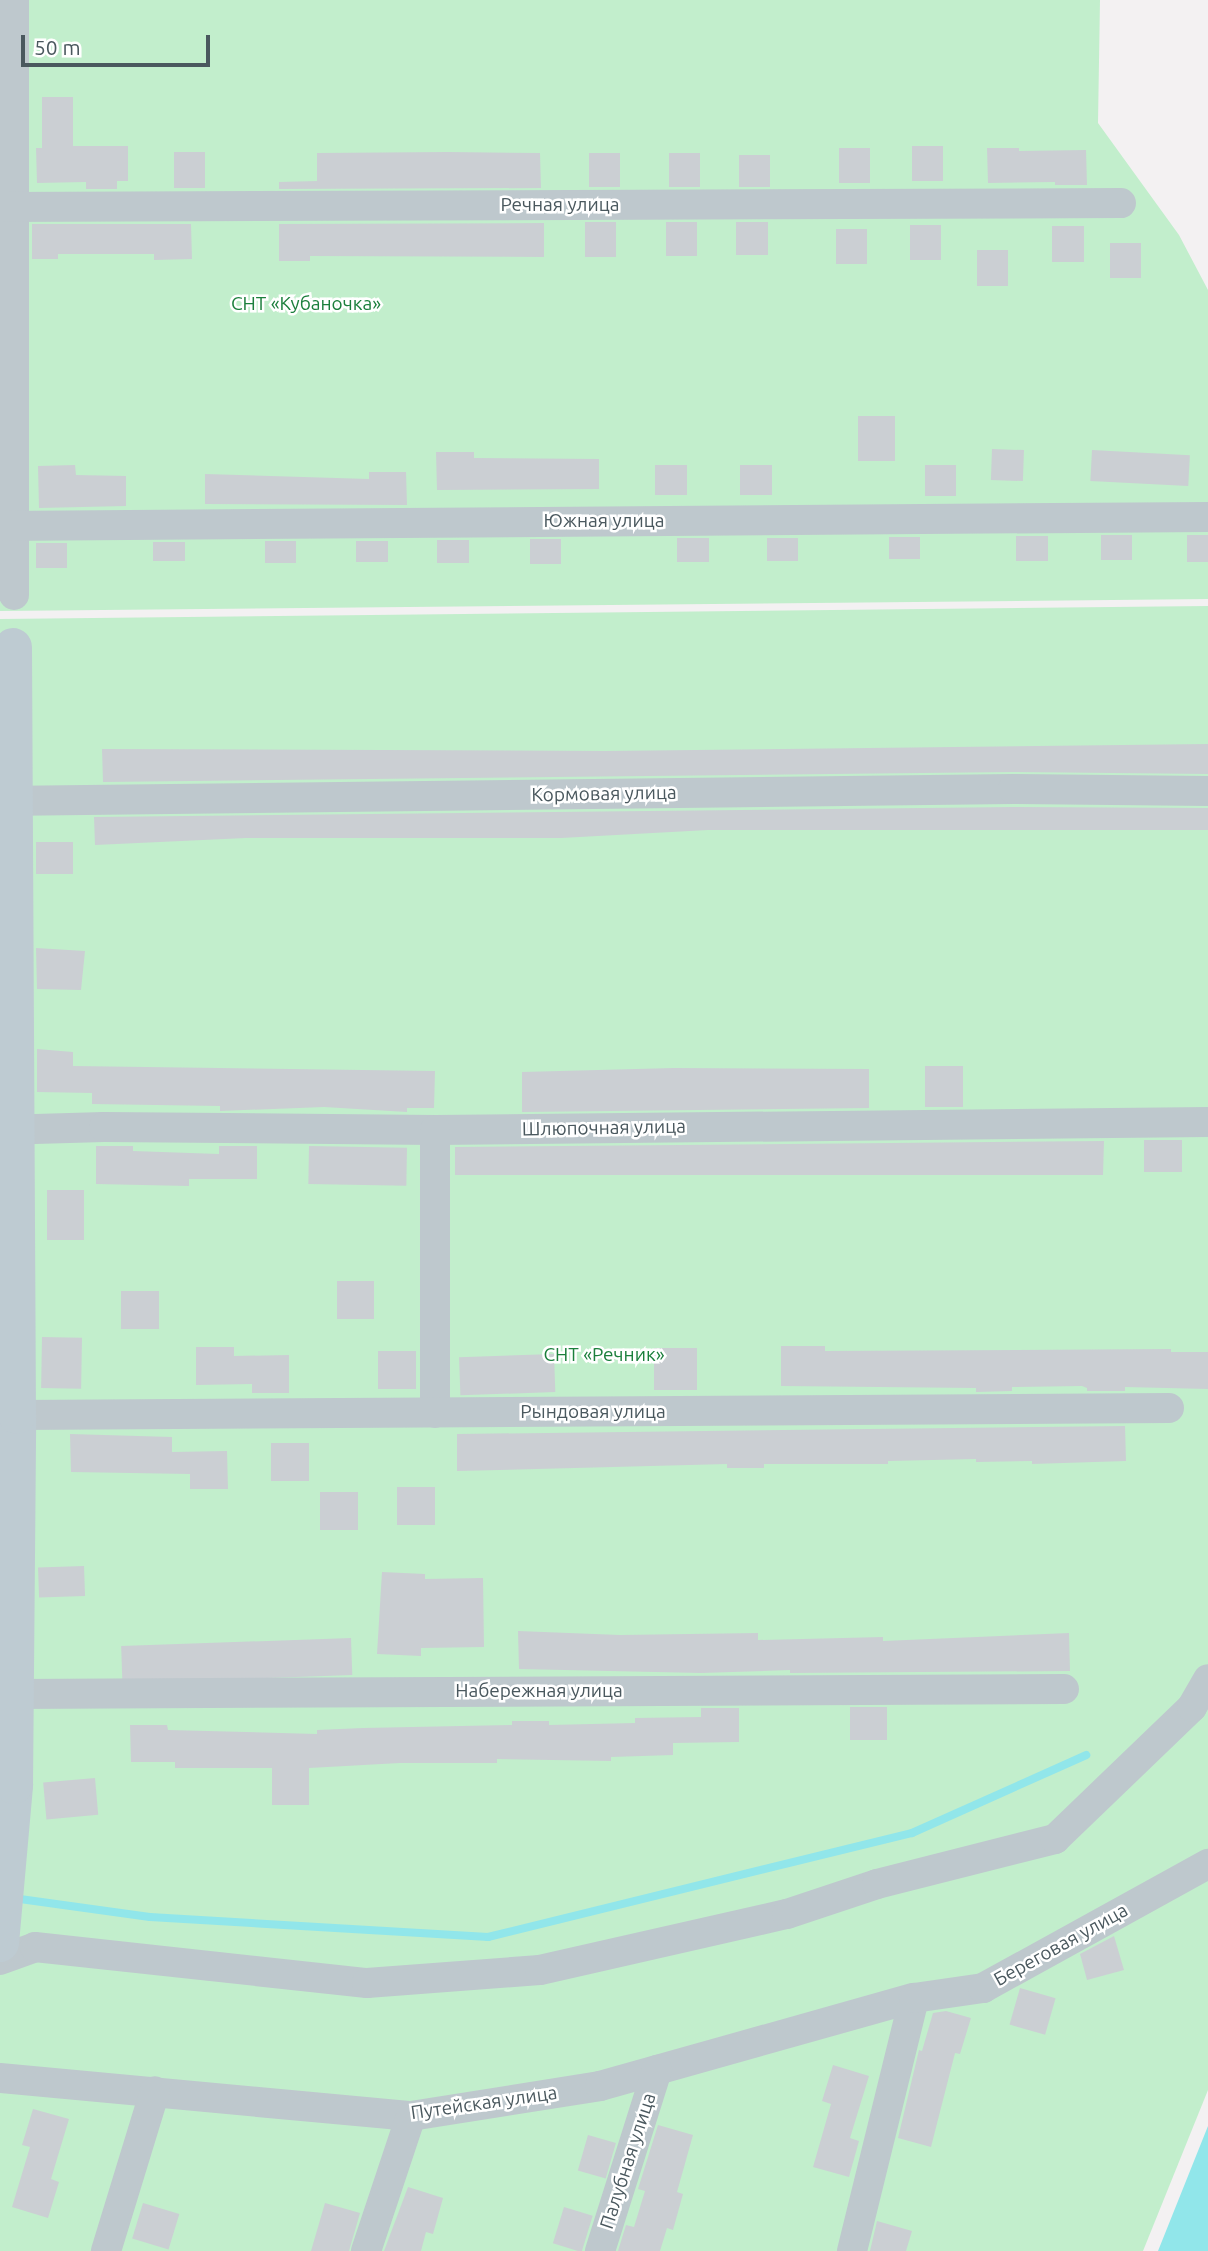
<!DOCTYPE html>
<html>
<head>
<meta charset="utf-8">
<style>
	body { margin:0 }
	#map { position:relative; width:1208px; height:2251px; overflow:hidden; background:#f3f1f2; font-family:Ubuntu,sans-serif }
	div>[style] { position:absolute }
	.green>* { inset:0; background:#c2eecc }
	.water>* { inset:0; background:#91e6ea }
	.stream>* { height:8px; margin:-4px; padding:0 4px; transform-origin:4px; border-radius:4px; background:#91e6ea }
	.building>* { inset:0; background:#cbcfd3; transform-origin:0 0 }
	.street>* { height:30px; margin:-15px; padding:0 15px; transform-origin:15px; border-radius:15px; background:#bec8cd }
	.secondary>* { height:38px; margin:-19px; padding:0 19px; transform-origin:19px; border-radius:19px; background:#becbd2 }
	span { translate:-50% -50%; white-space:nowrap; text-align:center; line-height:1.15; -webkit-text-stroke:5px #fff; paint-order:stroke }
	.street-label { font-size:19px; color:#4a585e }
	.park-label { font-size:19px; color:#1b7f3c }
	.scale { position:absolute; left:21px; top:35px; width:189px; height:32px; box-sizing:border-box; border:4px solid #4a585e; border-top:0; padding-left:9px; font-size:21px; line-height:24px; white-space:nowrap; color:#4a585e; -webkit-text-stroke:5px #fff; paint-order:stroke }
</style>
</head>
<body>
<div id="map">
	<div class="green">
		<div style="clip-path:polygon(0 0,1100px 0,1098px 123px,1179px 235px,1208px 290px,1208px 599px,0 611px)"></div>
		<div style="clip-path:polygon(1208px 606px,1208px 2090px,1143px 2251px,0 2251px,0 619px)"></div>
	</div>
	<div class="water">
		<div style="clip-path:polygon(1208px 2126px,1208px 2251px,1158px 2251px)"></div>
	</div>
	<div class="stream">
		<div style="left:20px;top:1899px;width:131px;rotate:7.9deg"></div>
		<div style="left:150px;top:1917px;width:339px;rotate:3.4deg"></div>
		<div style="left:488px;top:1937px;width:437px;rotate:-13.8deg"></div>
		<div style="left:912px;top:1833px;width:191px;rotate:-24.1deg"></div>
	</div>
	<div class="building">
		<div style="clip-path:polygon(42px 97px,73px 97px,73px 146px,128px 146px,128px 181px,117px 181px,117px 189px,86px 189px,86px 182px,37px 183px,36px 148px,42px 148px)"></div>
		<div style="left:912px;top:146px;width:31px;height:35px"></div>
		<div style="left:839px;top:148px;width:31px;height:35px"></div>
		<div style="clip-path:polygon(987px 148px,1019px 148px,1019px 151px,1086px 150px,1087px 185px,1055px 185px,1055px 182px,988px 183px)"></div>
		<div style="left:174px;top:152px;width:31px;height:36px"></div>
		<div style="clip-path:polygon(448px 152px,540px 153px,541px 188px,279px 189px,279px 182px,317px 181px,317px 153px)"></div>
		<div style="left:620px;top:153px;width:34px;height:31px;rotate:90deg"></div>
		<div style="left:669px;top:153px;width:31px;height:34px"></div>
		<div style="left:739px;top:155px;width:31px;height:32px"></div>
		<div style="left:585px;top:222px;width:31px;height:35px"></div>
		<div style="left:666px;top:222px;width:31px;height:34px"></div>
		<div style="left:736px;top:222px;width:32px;height:33px"></div>
		<div style="clip-path:polygon(544px 223px,544px 257px,310px 256px,310px 261px,279px 261px,279px 224px)"></div>
		<div style="clip-path:polygon(32px 224px,191px 224px,192px 259px,154px 260px,154px 254px,58px 254px,58px 259px,32px 259px)"></div>
		<div style="left:910px;top:225px;width:31px;height:35px"></div>
		<div style="left:1084px;top:226px;width:36px;height:32px;rotate:90deg"></div>
		<div style="left:836px;top:229px;width:31px;height:35px"></div>
		<div style="left:1110px;top:243px;width:31px;height:35px"></div>
		<div style="left:1008px;top:250px;width:36px;height:31px;rotate:90deg"></div>
		<div style="left:858px;top:416px;width:37px;height:45px"></div>
		<div style="left:992px;top:449px;width:32px;height:31px;rotate:2deg"></div>
		<div style="left:1092px;top:450px;width:98px;height:31px;rotate:3deg"></div>
		<div style="clip-path:polygon(436px 452px,474px 452px,474px 458px,599px 459px,599px 489px,437px 490px)"></div>
		<div style="clip-path:polygon(75px 465px,76px 475px,126px 476px,126px 506px,39px 508px,38px 466px)"></div>
		<div style="left:655px;top:465px;width:32px;height:30px"></div>
		<div style="left:740px;top:465px;width:32px;height:30px"></div>
		<div style="left:925px;top:465px;width:31px;height:31px"></div>
		<div style="clip-path:polygon(369px 472px,406px 472px,407px 505px,205px 504px,205px 474px,369px 479px)"></div>
		<div style="left:1101px;top:535px;width:31px;height:25px"></div>
		<div style="left:1187px;top:535px;width:21px;height:27px"></div>
		<div style="left:1016px;top:536px;width:32px;height:25px"></div>
		<div style="left:889px;top:537px;width:31px;height:22px"></div>
		<div style="left:677px;top:538px;width:32px;height:24px"></div>
		<div style="left:767px;top:538px;width:31px;height:23px"></div>
		<div style="left:561px;top:539px;width:25px;height:31px;rotate:90deg"></div>
		<div style="left:437px;top:540px;width:32px;height:23px"></div>
		<div style="left:296px;top:541px;width:22px;height:31px;rotate:90deg"></div>
		<div style="left:356px;top:541px;width:32px;height:21px"></div>
		<div style="left:153px;top:542px;width:32px;height:19px"></div>
		<div style="left:36px;top:543px;width:31px;height:25px"></div>
		<div style="clip-path:polygon(1208px 744px,1208px 774px,1013px 772px,103px 782px,102px 749px,605px 751px)"></div>
		<div style="clip-path:polygon(1013px 807px,1208px 808px,1208px 830px,708px 830px,561px 838px,246px 838px,95px 845px,94px 817px)"></div>
		<div style="left:36px;top:842px;width:37px;height:32px"></div>
		<div style="clip-path:polygon(36px 948px,85px 951px,81px 990px,37px 989px)"></div>
		<div style="clip-path:polygon(37px 1049px,73px 1052px,73px 1066px,435px 1071px,434px 1108px,407px 1108px,407px 1112px,324px 1107px,220px 1111px,220px 1106px,92px 1104px,92px 1093px,37px 1092px)"></div>
		<div style="left:925px;top:1066px;width:38px;height:41px"></div>
		<div style="clip-path:polygon(674px 1068px,869px 1069px,869px 1108px,522px 1112px,522px 1072px)"></div>
		<div style="left:1144px;top:1140px;width:38px;height:32px"></div>
		<div style="clip-path:polygon(1104px 1141px,1103px 1175px,455px 1175px,455px 1147px)"></div>
		<div style="clip-path:polygon(96px 1146px,133px 1146px,133px 1151px,219px 1154px,219px 1146px,257px 1146px,257px 1179px,189px 1179px,189px 1186px,96px 1184px)"></div>
		<div style="left:309px;top:1146px;width:98px;height:38px;rotate:1deg"></div>
		<div style="left:47px;top:1190px;width:37px;height:50px"></div>
		<div style="left:374px;top:1281px;width:38px;height:37px;rotate:90deg"></div>
		<div style="left:121px;top:1291px;width:38px;height:38px"></div>
		<div style="left:42px;top:1337px;width:40px;height:51px;rotate:1deg"></div>
		<div style="clip-path:polygon(781px 1346px,825px 1346px,825px 1351px,1171px 1349px,1171px 1352px,1208px 1352px,1208px 1389px,1125px 1387px,1125px 1391px,1087px 1391px,1087px 1388px,1082px 1386px,1012px 1387px,1012px 1391px,976px 1392px,976px 1388px,781px 1386px)"></div>
		<div style="clip-path:polygon(196px 1347px,234px 1347px,234px 1356px,289px 1355px,289px 1393px,252px 1393px,252px 1384px,196px 1385px)"></div>
		<div style="left:654px;top:1348px;width:43px;height:42px"></div>
		<div style="left:416px;top:1351px;width:38px;height:38px;rotate:90deg"></div>
		<div style="left:554px;top:1354px;width:38px;height:95px;rotate:88deg"></div>
		<div style="clip-path:polygon(1125px 1426px,1126px 1461px,1032px 1464px,1032px 1461px,976px 1462px,976px 1459px,888px 1461px,888px 1464px,764px 1464px,764px 1468px,727px 1468px,727px 1464px,457px 1471px,457px 1434px)"></div>
		<div style="clip-path:polygon(70px 1434px,172px 1437px,172px 1452px,227px 1451px,228px 1489px,190px 1489px,190px 1474px,71px 1472px)"></div>
		<div style="left:309px;top:1443px;width:38px;height:38px;rotate:90deg"></div>
		<div style="left:435px;top:1487px;width:38px;height:38px;rotate:90deg"></div>
		<div style="left:320px;top:1492px;width:38px;height:38px"></div>
		<div style="left:84px;top:1566px;width:30px;height:46px;rotate:88deg"></div>
		<div style="clip-path:polygon(382px 1572px,425px 1574px,425px 1579px,483px 1578px,484px 1647px,421px 1648px,421px 1656px,377px 1654px)"></div>
		<div style="clip-path:polygon(518px 1631px,620px 1635px,758px 1633px,758px 1640px,883px 1637px,883px 1641px,1069px 1633px,1070px 1671px,790px 1673px,790px 1670px,701px 1673px,519px 1669px)"></div>
		<div style="left:351px;top:1638px;width:37px;height:230px;rotate:88deg"></div>
		<div style="left:887px;top:1707px;width:33px;height:37px;rotate:90deg"></div>
		<div style="clip-path:polygon(701px 1708px,739px 1708px,739px 1742px,673px 1743px,673px 1755px,611px 1757px,611px 1761px,497px 1759px,497px 1763px,400px 1763px,309px 1768px,309px 1805px,272px 1805px,272px 1768px,175px 1768px,175px 1762px,131px 1762px,130px 1725px,167px 1725px,168px 1730px,317px 1734px,317px 1730px,363px 1728px,512px 1725px,512px 1721px,549px 1721px,549px 1725px,635px 1723px,635px 1718px,701px 1717px)"></div>
		<div style="left:95px;top:1778px;width:37px;height:52px;rotate:85deg"></div>
		<div style="clip-path:polygon(1114px 1936px,1124px 1970px,1087px 1980px,1080px 1954px)"></div>
		<div style="left:1020px;top:1988px;width:37px;height:38px;rotate:16deg"></div>
		<div style="clip-path:polygon(946px 2011px,971px 2018px,960px 2054px,955px 2053px,931px 2147px,898px 2138px,919px 2050px,922px 2051px,933px 2013px)"></div>
		<div style="clip-path:polygon(833px 2065px,869px 2076px,850px 2138px,859px 2141px,849px 2177px,813px 2167px,831px 2104px,822px 2101px)"></div>
		<div style="clip-path:polygon(33px 2109px,69px 2119px,51px 2179px,59px 2182px,48px 2218px,12px 2207px,30px 2147px,22px 2145px)"></div>
		<div style="clip-path:polygon(658px 2125px,693px 2135px,677px 2192px,683px 2194px,673px 2230px,667px 2228px,660px 2251px,618px 2251px,626px 2225px,634px 2227px,645px 2191px,638px 2189px)"></div>
		<div style="left:588px;top:2135px;width:29px;height:37px;rotate:16deg"></div>
		<div style="clip-path:polygon(408px 2187px,443px 2198px,433px 2234px,426px 2232px,421px 2251px,384px 2251px)"></div>
		<div style="left:143px;top:2203px;width:38px;height:37px;rotate:17deg"></div>
		<div style="clip-path:polygon(325px 2203px,360px 2213px,349px 2251px,311px 2251px)"></div>
		<div style="left:564px;top:2207px;width:30px;height:38px;rotate:17deg"></div>
		<div style="clip-path:polygon(877px 2221px,912px 2231px,906px 2251px,870px 2251px)"></div>
	</div>
	<div class="street">
		<div style="left:14px;top:0;width:595px;rotate:90deg"></div>
		<div style="left:0;top:207px;width:1121px;rotate:-0.2deg"></div>
		<div style="left:0;top:526px;width:1208px;rotate:-0.43deg"></div>
		<div style="left:0;top:801px;width:1013px;rotate:-0.68deg"></div>
		<div style="left:1013px;top:789px;width:195px;rotate:0.6deg"></div>
		<div style="left:0;top:1130px;width:104px;rotate:-1.7deg"></div>
		<div style="left:104px;top:1127px;width:331px;rotate:0.5deg"></div>
		<div style="left:435px;top:1130px;width:773px;rotate:-0.59deg"></div>
		<div style="left:435px;top:1130px;width:283px;rotate:90deg"></div>
		<div style="left:17px;top:1415px;width:1152px;rotate:-0.35deg"></div>
		<div style="left:15px;top:1694px;width:1049px;rotate:-0.27deg"></div>
		<div style="left:0;top:1960px;width:37px;rotate:-20deg"></div>
		<div style="left:35px;top:1947px;width:334px;rotate:6.2deg"></div>
		<div style="left:367px;top:1983px;width:173px;rotate:-4.3deg"></div>
		<div style="left:540px;top:1970px;width:253px;rotate:-12.8deg"></div>
		<div style="left:787px;top:1914px;width:95px;rotate:-18.4deg"></div>
		<div style="left:877px;top:1884px;width:184px;rotate:-14.2deg"></div>
		<div style="left:1055px;top:1839px;width:190px;rotate:-43.9deg"></div>
		<div style="left:1192px;top:1707px;width:32px;rotate:-60deg"></div>
		<div style="left:0;top:2078px;width:413px;rotate:5.3deg"></div>
		<div style="left:411px;top:2116px;width:191px;rotate:-9deg"></div>
		<div style="left:600px;top:2086px;width:326px;rotate:-15.7deg"></div>
		<div style="left:106px;top:2251px;width:167px;rotate:-73deg"></div>
		<div style="left:366px;top:2251px;width:142px;rotate:-71.6deg"></div>
		<div style="left:600px;top:2251px;width:190px;rotate:-72.5deg"></div>
		<div style="left:852px;top:2251px;width:260px;rotate:-76.2deg"></div>
		<div style="left:914px;top:1998px;width:70px;rotate:-8.2deg"></div>
		<div style="left:983px;top:1988px;width:257px;rotate:-28.9deg"></div>
	</div>
	<div class="secondary">
		<div style="left:0;top:1943px;width:159px;rotate:-84.9deg"></div>
		<div style="left:14px;top:1785px;width:370px;rotate:-89.5deg"></div>
		<div style="left:17px;top:1415px;width:768px;rotate:-90.3deg"></div>
	</div>
	<div class="street-label">
		<span style="left:560px;top:205px">Речная улица</span>
		<span style="left:604px;top:521px">Южная улица</span>
		<span style="left:604px;top:794px;rotate:-1deg">Кормовая улица</span>
		<span style="left:604px;top:1128px;rotate:-1deg">Шлюпочная улица</span>
		<span style="left:593px;top:1412px">Рындовая улица</span>
		<span style="left:539px;top:1691px">Набережная улица</span>
		<span style="left:1061px;top:1945px;rotate:-29deg">Береговая улица</span>
		<span style="left:484px;top:2103px;rotate:-8deg">Путейская улица</span>
		<span style="left:628px;top:2161px;rotate:-72deg">Палубная улица</span>
	</div>
	<div class="park-label">
		<span style="left:306px;top:304px">СНТ «Кубаночка»</span>
		<span style="left:604px;top:1355px">СНТ «Речник»</span>
	</div>
	<div class="scale">50 m</div>
</div>
</body>
</html>
